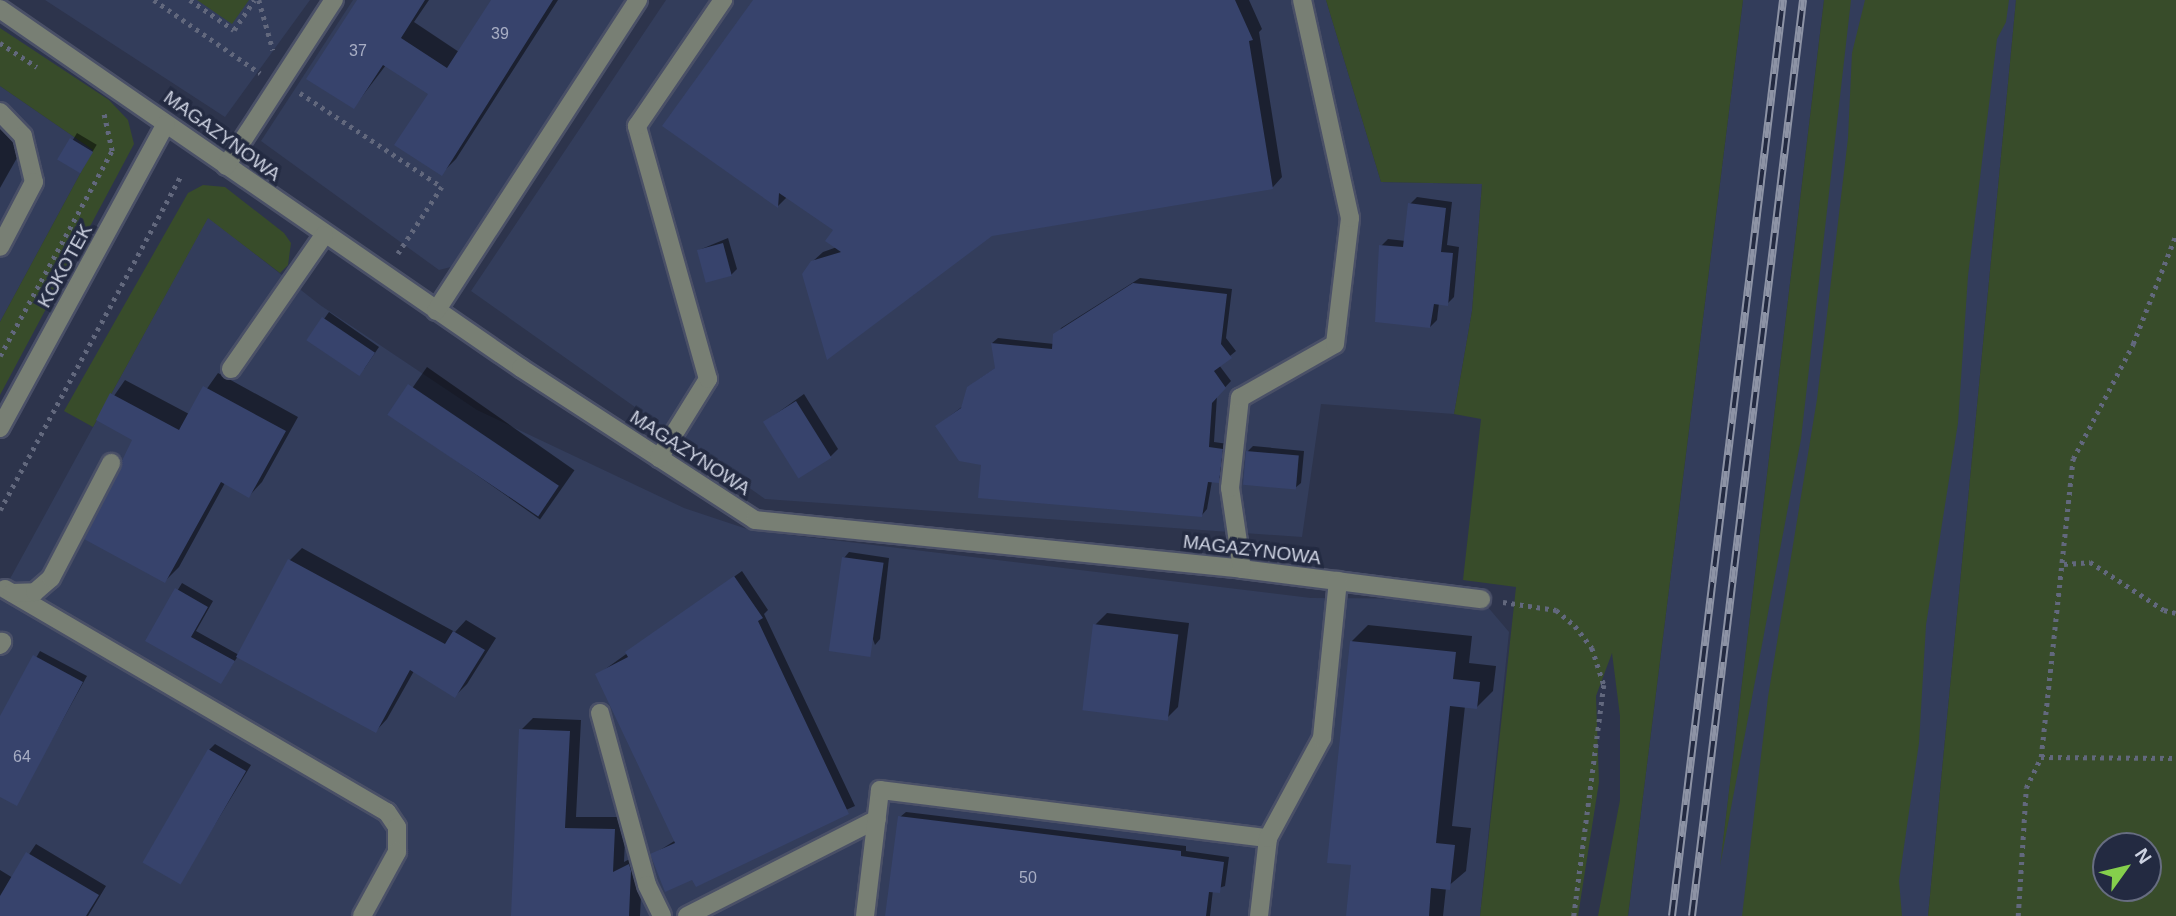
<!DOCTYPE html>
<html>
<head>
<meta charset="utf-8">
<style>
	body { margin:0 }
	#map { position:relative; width:2176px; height:916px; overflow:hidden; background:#2d344c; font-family:Helvetica,sans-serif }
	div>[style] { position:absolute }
	.built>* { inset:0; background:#333d5b }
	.green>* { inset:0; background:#384c2a }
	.shadow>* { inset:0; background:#0007; transform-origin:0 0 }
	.building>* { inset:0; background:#37436c; transform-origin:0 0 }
	.path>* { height:4.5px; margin-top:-2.25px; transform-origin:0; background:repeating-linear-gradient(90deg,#62687d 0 3.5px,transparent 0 8.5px) }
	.roads { filter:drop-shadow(2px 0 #4a5067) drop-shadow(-2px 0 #4a5067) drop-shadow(0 2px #4a5067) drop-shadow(0 -2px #4a5067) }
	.minor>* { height:18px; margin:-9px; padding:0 9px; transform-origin:9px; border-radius:9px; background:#787f74 }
	.rail>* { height:8px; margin-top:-4px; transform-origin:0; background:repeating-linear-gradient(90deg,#232a41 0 16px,#8d93a5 0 32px); box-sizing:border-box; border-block:2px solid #8d93a5 }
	span { translate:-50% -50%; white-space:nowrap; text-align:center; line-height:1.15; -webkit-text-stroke:7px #232a41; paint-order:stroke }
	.number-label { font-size:16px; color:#a8aec4 }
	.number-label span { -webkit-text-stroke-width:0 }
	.street-label { font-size:19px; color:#cdd2e1 }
	.north { position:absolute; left:2092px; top:832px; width:70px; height:70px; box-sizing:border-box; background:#232a41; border:2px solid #676d81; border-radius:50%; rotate:56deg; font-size:19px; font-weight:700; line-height:28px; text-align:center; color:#cdd2e1 }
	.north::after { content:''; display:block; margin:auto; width:24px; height:32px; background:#85cf4c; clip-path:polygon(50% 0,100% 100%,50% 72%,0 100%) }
</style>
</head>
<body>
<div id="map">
	<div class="built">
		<div style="clip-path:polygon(45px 0,310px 0,225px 117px)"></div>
		<div style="clip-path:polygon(353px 0,628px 0,455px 266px,439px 270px,261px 141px)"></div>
		<div style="clip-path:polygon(666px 0,1326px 0,1381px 182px,1482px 184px,1472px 311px,1454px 414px,1321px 404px,1302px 537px,765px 499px,471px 291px)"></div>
		<div style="clip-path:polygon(1743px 0,1824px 0,1722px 851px,1847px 0,2016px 0,1928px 916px,1628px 916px)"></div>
		<div style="clip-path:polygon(0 86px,93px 150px,0 322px)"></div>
		<div style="clip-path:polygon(208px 217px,320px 305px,477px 410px,684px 508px,750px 530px,1311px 598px,1481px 599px,1509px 632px,1480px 916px,0 916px,0 597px)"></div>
	</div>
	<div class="green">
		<div style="clip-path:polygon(197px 0,249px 0,232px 24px)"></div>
		<div style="clip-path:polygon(1326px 0,1743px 0,1628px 916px,1598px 916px,1620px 800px,1620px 716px,1612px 653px,1596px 696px,1599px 782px,1578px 916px,1480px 916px,1516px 587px,1463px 580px,1481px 419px,1454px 414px,1472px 311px,1482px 184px,1381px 182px)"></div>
		<div style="clip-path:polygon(1824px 0,1851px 0,1801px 439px,1720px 866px)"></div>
		<div style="clip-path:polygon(1865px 0,2009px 0,2006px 22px,1997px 39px,1968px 276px,1958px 423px,1926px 625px,1919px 743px,1899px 881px,1902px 916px,1742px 916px,1768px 697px,1817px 399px,1848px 138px,1852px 53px)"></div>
		<div style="clip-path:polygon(evenodd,2016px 0,2176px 0,2176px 916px,1928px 916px,2016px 0,2148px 846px,2148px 888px,2106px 888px,2106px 846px,2148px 846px)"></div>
		<div style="clip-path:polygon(0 28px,109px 100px,128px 120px,134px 144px,0 395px,0 322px,93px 150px,0 86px)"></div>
		<div style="clip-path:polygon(203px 185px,225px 187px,284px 233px,291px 243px,288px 265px,280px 273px,208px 218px,93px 427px,64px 411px,188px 193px)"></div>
	</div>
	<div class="shadow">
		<div style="clip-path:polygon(360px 0,429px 0,414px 22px,459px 52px,493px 0,558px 0,456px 159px,441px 174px,430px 93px,386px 65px,354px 107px)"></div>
		<div style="clip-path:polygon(755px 0,1249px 0,1262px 29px,1259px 32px,1282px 177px,1273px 187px,812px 262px,823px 252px,837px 247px,835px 229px,787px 197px,778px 206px)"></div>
		<div style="clip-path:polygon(0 117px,22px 149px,0 188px)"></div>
		<div style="left:77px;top:133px;width:23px;height:30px;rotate:31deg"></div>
		<div style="clip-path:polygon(1417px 197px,1452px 202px,1447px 245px,1459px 247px,1454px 297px,1447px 304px,1439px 303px,1437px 320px,1430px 327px,1381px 246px,1388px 239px,1406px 241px,1410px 204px)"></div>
		<div style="clip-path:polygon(728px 238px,737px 269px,731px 275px,699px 250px)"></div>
		<div style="clip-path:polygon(1140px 278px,1232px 289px,1226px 338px,1236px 351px,1219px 365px,1231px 381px,1217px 396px,1214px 442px,1228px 444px,1224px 476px,1212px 481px,1207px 509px,1202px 515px,982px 463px,937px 426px,963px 406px,975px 382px,997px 367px,992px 343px,998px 338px,1054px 344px,1061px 328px)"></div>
		<div style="clip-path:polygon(329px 312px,379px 347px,364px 369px,309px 340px)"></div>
		<div style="left:427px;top:367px;width:180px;height:60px;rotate:35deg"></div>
		<div style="clip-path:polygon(218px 373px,298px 417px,262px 482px,249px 496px,225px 483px,179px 567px,165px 581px,134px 439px,98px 419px,125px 380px,189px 414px)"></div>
		<div style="clip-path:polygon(804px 394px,838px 449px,830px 457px,766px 421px)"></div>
		<div style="clip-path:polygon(1253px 446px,1304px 451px,1301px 483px,1295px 488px,1247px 452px)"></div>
		<div style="clip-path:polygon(302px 548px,455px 632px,466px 620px,496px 638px,467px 684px,455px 696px,414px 671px,387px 719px,376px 731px,238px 656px,221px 682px,147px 641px,182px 583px,213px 601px,196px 631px,239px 655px,290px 560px)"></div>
		<div style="clip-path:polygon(849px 552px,889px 558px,880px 639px,875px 645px,844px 558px)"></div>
		<div style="clip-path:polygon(742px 571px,768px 610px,764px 614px,855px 806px,693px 877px,652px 855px,676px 840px,597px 675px)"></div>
		<div style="clip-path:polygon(1107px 613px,1189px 623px,1178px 707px,1166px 719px,1095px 625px)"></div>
		<div style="clip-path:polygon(1368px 625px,1472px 636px,1469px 663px,1496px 666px,1493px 691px,1477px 707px,1465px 706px,1452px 826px,1471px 828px,1466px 871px,1446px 888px,1443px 916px,1347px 916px,1353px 864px,1352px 641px)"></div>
		<div style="clip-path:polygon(40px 651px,87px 676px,16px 804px,0 795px,0 720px)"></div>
		<div style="clip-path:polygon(533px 718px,581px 720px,576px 817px,626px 817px,624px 862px,641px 853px,643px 858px,640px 916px,513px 916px,521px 730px)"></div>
		<div style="clip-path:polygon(215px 744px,251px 765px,180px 882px,209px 750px)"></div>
		<div style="clip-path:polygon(906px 812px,1186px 846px,1186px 851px,1229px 857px,1225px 886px,1213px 890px,1210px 916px,887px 916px,900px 817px)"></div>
		<div style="clip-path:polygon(36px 844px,106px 886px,88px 916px,0 916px,0 870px,13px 878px)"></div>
	</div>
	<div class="building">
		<div style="clip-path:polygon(357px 0,425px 0,401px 38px,447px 68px,491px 0,553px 0,442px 176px,394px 145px,428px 94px,383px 65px,354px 109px,306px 79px)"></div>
		<div style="clip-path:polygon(753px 0,1235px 0,1253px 40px,1249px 41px,1273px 189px,992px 236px,827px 360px,802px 274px,811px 261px,841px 252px,825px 241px,833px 230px,779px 193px,778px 208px,662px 126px)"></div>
		<div style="left:70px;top:138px;width:27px;height:25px;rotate:31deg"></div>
		<div style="clip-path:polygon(1408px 203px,1446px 208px,1441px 252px,1453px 253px,1448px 306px,1434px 304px,1430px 328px,1375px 322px,1379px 245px,1403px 247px)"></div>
		<div style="left:723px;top:243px;width:34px;height:27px;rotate:75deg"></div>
		<div style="clip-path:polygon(1133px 283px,1227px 294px,1221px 344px,1232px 358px,1214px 371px,1226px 388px,1212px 403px,1209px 447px,1223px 449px,1219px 483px,1208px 482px,1202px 517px,978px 498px,981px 465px,959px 461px,935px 426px,961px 408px,967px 387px,995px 368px,991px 343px,1052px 349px,1053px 334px)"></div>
		<div style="left:322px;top:317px;width:64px;height:28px;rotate:34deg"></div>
		<div style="left:408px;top:384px;width:182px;height:37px;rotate:34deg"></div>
		<div style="clip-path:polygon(203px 386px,286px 431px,249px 498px,221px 482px,165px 583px,84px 539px,132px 440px,96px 420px,110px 393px,179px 430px)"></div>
		<div style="left:796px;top:401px;width:67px;height:39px;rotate:58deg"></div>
		<div style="left:1246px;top:451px;width:53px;height:34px;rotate:5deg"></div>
		<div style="left:842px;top:557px;width:42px;height:95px;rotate:8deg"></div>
		<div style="clip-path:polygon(288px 559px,445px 644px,453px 631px,485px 650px,455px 698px,410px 670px,376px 733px,236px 657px)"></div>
		<div style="clip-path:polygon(734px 576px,763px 618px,758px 621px,849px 814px,696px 887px,692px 880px,665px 892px,650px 854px,675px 843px,595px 674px,628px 657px,625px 652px)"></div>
		<div style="clip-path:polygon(175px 588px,208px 607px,191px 637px,235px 661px,221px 684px,145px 641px)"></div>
		<div style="left:1093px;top:624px;width:86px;height:87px;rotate:7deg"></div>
		<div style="clip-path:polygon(1350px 641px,1456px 652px,1453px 679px,1480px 682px,1477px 709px,1450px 706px,1436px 843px,1455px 845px,1450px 890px,1431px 888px,1429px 916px,1346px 916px,1351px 865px,1327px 863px)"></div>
		<div style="clip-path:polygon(33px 655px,83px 682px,17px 806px,0 797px,0 716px)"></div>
		<div style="clip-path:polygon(519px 729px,570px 731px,565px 828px,615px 829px,613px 872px,629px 864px,631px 871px,629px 916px,511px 916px)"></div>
		<div style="left:208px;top:749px;width:44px;height:131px;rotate:30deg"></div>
		<div style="clip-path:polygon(898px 816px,1181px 851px,1181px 856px,1224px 862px,1220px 893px,1209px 892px,1206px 916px,885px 916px)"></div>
		<div style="clip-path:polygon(26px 852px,99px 895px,86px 916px,0 916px,0 896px)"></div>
	</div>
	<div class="path">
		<div style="left:154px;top:0;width:129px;rotate:34.6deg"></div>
		<div style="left:190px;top:0;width:53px;rotate:34.3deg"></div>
		<div style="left:234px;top:30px;width:36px;rotate:-56deg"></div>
		<div style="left:259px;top:0;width:52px;rotate:74.4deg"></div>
		<div style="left:0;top:43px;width:44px;rotate:33deg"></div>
		<div style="left:300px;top:93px;width:170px;rotate:33.5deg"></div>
		<div style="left:442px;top:187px;width:80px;rotate:123.3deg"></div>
		<div style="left:0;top:356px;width:234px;rotate:-61.4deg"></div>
		<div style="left:112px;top:151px;width:42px;rotate:-102.4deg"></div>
		<div style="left:0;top:510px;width:379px;rotate:-61.6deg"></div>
		<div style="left:2064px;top:564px;width:26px;rotate:-4deg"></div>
		<div style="left:2090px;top:562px;width:88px;rotate:33deg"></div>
		<div style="left:2164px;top:610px;width:12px;rotate:14deg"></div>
		<div style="left:1503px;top:602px;width:54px;rotate:8.6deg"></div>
		<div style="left:1556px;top:610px;width:25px;rotate:40deg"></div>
		<div style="left:1575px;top:626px;width:28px;rotate:52deg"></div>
		<div style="left:1592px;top:648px;width:39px;rotate:72deg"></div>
		<div style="left:1604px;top:685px;width:233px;rotate:97.4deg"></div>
		<div style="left:2041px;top:757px;width:300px;rotate:-83.9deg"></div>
		<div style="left:2073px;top:459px;width:130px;rotate:-62.4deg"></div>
		<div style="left:2133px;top:344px;width:117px;rotate:-68.5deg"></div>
		<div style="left:2018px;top:916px;width:128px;rotate:-86.4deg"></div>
		<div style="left:2026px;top:788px;width:34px;rotate:-64deg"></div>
		<div style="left:2041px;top:757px;width:135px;rotate:0.4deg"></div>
	</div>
	<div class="roads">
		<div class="minor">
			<div style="left:0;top:9px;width:633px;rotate:34.57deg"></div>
			<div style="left:521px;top:368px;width:279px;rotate:33deg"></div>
			<div style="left:755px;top:520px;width:489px;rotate:5.7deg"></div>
			<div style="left:1242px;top:569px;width:241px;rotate:7.2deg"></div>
			<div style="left:0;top:112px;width:33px;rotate:46deg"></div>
			<div style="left:23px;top:136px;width:47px;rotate:76.6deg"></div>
			<div style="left:34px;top:182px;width:73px;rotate:117.6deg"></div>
			<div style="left:226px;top:166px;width:198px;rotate:-57deg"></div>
			<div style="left:436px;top:311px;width:371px;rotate:-57deg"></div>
			<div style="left:231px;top:369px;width:163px;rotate:-55.2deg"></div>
			<div style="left:0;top:428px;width:346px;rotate:-61.4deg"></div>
			<div style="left:659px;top:458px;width:93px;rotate:-58.2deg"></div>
			<div style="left:708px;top:379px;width:263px;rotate:-105.7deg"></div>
			<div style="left:637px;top:126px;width:153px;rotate:-55.7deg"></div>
			<div style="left:1242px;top:569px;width:82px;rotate:-98.4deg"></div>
			<div style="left:1230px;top:488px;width:91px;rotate:-83.7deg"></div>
			<div style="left:1240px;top:398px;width:109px;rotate:-29.6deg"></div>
			<div style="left:1335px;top:344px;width:127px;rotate:-83.2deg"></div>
			<div style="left:1350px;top:218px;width:223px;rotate:-102.4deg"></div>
			<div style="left:5px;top:589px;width:442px;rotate:30.3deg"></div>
			<div style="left:387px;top:812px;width:18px;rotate:56deg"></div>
			<div style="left:397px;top:827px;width:25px;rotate:90deg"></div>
			<div style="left:397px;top:852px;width:73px;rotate:118.7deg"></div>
			<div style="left:12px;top:593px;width:23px;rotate:-2deg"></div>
			<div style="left:35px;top:592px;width:21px;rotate:-41deg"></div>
			<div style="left:51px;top:578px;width:130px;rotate:-62.4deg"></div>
			<div style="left:0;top:645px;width:4px;rotate:-56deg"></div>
			<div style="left:600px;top:713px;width:178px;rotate:74.7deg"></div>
			<div style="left:647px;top:885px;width:34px;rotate:64deg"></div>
			<div style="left:687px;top:916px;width:213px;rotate:-27deg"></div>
			<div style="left:865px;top:916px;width:127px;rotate:-83.2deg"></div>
			<div style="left:880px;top:790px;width:391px;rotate:7.1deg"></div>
			<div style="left:1259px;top:916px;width:79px;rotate:-83.4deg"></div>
			<div style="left:1268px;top:838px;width:114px;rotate:-61.6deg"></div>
			<div style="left:1322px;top:738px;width:158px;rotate:-84.2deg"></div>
		</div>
	</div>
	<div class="rail">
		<div style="left:1672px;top:916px;width:923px;rotate:-83.09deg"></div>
		<div style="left:1692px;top:916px;width:923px;rotate:-83.09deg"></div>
	</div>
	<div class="number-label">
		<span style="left:500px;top:34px">39</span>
		<span style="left:358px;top:51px">37</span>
		<span style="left:22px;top:757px">64</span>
		<span style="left:1028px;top:878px">50</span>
	</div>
	<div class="street-label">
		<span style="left:222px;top:136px;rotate:36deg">MAGAZYNOWA</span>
		<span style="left:65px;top:266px;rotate:-61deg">KOKOTEK</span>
		<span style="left:690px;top:453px;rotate:33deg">MAGAZYNOWA</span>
		<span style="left:1252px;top:550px;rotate:7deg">MAGAZYNOWA</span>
	</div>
	<div class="north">N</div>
</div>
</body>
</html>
